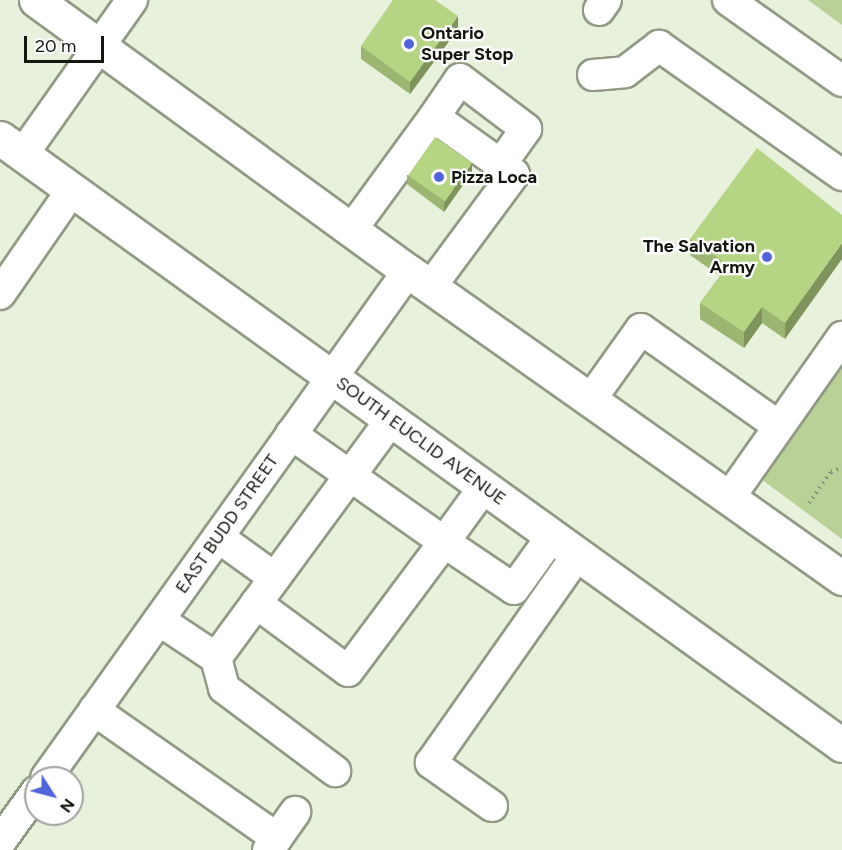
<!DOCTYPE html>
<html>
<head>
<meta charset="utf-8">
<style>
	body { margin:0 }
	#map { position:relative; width:842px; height:850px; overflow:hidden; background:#e7f1db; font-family:Figtree,sans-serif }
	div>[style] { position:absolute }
	.green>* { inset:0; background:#b9d097 }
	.path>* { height:4px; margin-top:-2px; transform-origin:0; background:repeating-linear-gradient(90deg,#878f7f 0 1.5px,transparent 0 6px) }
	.roads { filter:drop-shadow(2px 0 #919a85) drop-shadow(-2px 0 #919a85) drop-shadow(0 2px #919a85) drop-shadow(0 -2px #919a85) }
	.minor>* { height:30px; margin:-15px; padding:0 15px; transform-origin:15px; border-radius:15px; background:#fff }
	.major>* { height:33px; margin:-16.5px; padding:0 16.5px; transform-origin:16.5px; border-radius:16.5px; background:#fff }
	.wall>* { inset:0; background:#9cb672 }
	.shaded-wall>* { inset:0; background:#7f945c }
	.building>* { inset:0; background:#b5d484; transform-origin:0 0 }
	.dots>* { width:16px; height:16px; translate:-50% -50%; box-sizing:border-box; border:3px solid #fff; border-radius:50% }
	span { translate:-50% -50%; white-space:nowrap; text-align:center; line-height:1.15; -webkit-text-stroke:4.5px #fff; paint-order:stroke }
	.poi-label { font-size:18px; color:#12160e; font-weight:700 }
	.left { translate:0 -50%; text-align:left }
	.right { translate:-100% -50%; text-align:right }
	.street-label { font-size:18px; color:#12160e }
	.north { position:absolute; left:24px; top:766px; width:60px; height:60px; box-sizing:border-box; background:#fff; border:2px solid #a0a29f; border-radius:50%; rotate:126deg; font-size:16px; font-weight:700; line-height:24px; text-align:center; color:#12160e }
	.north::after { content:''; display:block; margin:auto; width:21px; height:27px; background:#5164da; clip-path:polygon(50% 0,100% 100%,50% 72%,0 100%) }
	.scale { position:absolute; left:24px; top:36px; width:80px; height:27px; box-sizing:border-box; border:3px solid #12160e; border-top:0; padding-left:8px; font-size:18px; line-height:21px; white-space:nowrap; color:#12160e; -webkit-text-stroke:4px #fff; paint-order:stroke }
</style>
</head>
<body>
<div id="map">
	<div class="green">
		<div style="clip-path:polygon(808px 0,842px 0,842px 25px)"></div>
		<div style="clip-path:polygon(842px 359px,842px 539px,753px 473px)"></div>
	</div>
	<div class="path">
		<div style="left:809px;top:503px;width:38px;rotate:-55deg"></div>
		<div style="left:831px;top:472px;width:12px;rotate:-24deg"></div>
	</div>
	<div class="roads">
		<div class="minor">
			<div style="left:728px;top:0;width:140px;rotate:35.4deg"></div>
			<div style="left:599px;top:10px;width:12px;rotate:-55deg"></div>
			<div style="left:593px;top:75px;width:32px;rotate:-5deg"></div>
			<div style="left:625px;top:72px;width:43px;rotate:-37.4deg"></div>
			<div style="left:659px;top:46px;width:224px;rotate:35.2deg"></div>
			<div style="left:434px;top:117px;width:46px;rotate:-55.6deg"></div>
			<div style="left:460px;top:79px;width:83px;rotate:37.1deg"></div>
			<div style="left:526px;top:129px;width:43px;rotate:125.5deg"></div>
			<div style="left:23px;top:154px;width:189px;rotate:-54.7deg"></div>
			<div style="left:352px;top:229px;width:139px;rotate:-53.8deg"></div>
			<div style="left:434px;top:117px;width:98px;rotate:35.5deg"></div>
			<div style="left:514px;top:174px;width:139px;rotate:126.5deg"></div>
			<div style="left:0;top:294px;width:126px;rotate:-55.3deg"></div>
			<div style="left:591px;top:399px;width:86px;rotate:-54.5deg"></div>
			<div style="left:641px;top:329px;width:166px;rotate:35.2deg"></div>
			<div style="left:291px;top:434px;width:187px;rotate:35.2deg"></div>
			<div style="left:444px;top:542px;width:68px;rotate:-54deg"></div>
			<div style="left:729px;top:498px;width:197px;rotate:-54.9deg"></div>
			<div style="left:218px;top:537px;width:70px;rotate:35.7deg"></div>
			<div style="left:256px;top:603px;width:114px;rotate:36.5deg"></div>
			<div style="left:348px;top:671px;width:161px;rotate:-53.3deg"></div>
			<div style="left:444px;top:542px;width:84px;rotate:33.9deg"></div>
			<div style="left:514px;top:589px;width:65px;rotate:-54.4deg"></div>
			<div style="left:159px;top:620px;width:69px;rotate:33.7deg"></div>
			<div style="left:216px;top:658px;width:31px;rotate:75deg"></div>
			<div style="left:224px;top:688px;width:139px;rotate:36.8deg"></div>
			<div style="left:216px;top:658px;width:295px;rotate:-53.7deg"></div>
			<div style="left:94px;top:710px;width:223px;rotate:35deg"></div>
			<div style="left:277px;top:838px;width:15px;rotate:127deg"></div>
			<div style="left:46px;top:778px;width:623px;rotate:-54.47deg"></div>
			<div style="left:492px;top:806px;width:75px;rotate:-144.8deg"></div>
			<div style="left:431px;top:763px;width:256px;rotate:-54.9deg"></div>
			<div style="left:277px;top:838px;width:32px;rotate:-55deg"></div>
			<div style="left:0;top:842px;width:62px;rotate:-54.2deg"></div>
		</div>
		<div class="major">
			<div style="left:36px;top:0;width:460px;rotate:36.1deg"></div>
			<div style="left:408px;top:271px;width:532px;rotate:35.27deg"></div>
			<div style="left:0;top:138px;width:1038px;rotate:35.79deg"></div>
		</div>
	</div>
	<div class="wall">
		<div style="clip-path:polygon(458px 29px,410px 94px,361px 59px,361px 46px)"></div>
		<div style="clip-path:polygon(472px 172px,444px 212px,407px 184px,407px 175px)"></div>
		<div style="clip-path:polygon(842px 215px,785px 339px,762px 323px,744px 348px,700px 319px,700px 303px,720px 276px,690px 255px,690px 239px)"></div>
	</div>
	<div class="shaded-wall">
		<div style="clip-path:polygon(458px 16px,458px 29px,410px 94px,410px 82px)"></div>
		<div style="clip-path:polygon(472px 163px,472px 172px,444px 212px,444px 203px)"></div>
		<div style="clip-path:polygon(842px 243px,842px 259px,785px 339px,785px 323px)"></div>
		<div style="clip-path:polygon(762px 307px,762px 323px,744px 348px,744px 332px)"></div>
	</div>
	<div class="building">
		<div style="clip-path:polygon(393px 0,435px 0,458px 16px,410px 82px,361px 46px)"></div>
		<div style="left:435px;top:137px;width:45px;height:47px;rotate:35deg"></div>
		<div style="clip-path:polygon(757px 148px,842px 215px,842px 243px,785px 323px,762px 307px,744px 332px,700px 303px,728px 265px,690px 239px)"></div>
	</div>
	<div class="dots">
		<div style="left:409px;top:44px;background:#5164da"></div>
		<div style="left:439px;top:177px;background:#5164da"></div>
		<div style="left:767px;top:257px;background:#5164da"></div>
	</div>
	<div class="poi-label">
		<span class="left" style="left:421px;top:44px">Ontario<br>Super Stop</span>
		<span class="left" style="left:451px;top:177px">Pizza Loca</span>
		<span class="right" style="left:755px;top:257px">The Salvation<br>Army</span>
	</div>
	<div class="street-label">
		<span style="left:421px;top:441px;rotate:36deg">SOUTH EUCLID AVENUE</span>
		<span style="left:227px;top:524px;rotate:-55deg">EAST BUDD STREET</span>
	</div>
	<div class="north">N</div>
	<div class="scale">20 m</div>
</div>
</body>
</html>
